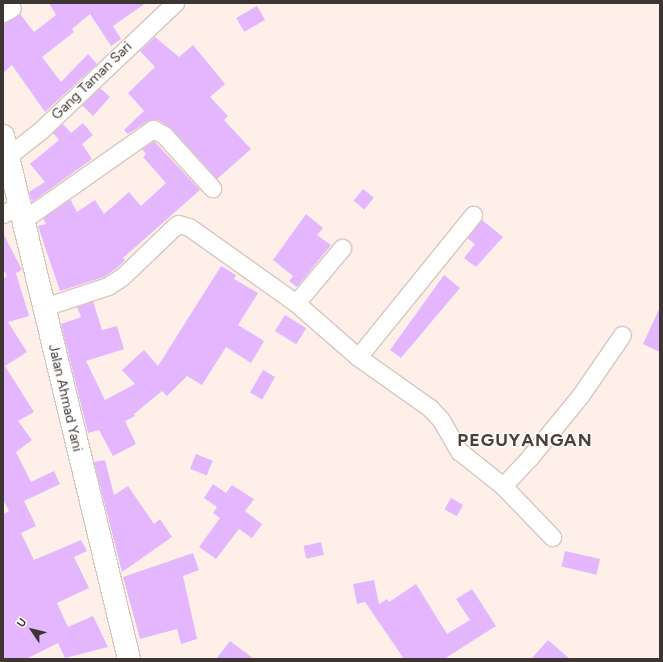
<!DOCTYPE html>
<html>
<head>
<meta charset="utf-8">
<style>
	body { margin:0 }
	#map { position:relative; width:663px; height:662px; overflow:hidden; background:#fef0e9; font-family:Figtree,sans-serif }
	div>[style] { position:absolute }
	.building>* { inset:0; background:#e4b6fe; transform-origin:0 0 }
	.roads { filter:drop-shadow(1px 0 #d8c7be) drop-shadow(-1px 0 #d8c7be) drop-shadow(0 1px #d8c7be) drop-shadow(0 -1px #d8c7be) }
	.street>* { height:17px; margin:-8.5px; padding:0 8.5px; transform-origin:8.5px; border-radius:8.5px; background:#fff }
	.secondary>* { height:22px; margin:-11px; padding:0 11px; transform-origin:11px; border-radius:11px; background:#fff }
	span { translate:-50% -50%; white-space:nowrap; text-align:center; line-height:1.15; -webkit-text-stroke:3px #fff; paint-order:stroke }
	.street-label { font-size:14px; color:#3c3632 }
	.district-label { font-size:18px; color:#4c3f38; font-weight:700; letter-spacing:1px }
	.frame { position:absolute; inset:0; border:4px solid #3c3632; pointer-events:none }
	.north { position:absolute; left:12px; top:610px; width:40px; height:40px; -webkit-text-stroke:3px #fff; paint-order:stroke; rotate:305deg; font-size:11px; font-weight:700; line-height:16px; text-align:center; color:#3c3632 }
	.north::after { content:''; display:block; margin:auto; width:14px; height:18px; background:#3c3632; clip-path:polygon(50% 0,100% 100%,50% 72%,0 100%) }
</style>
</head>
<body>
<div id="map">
	<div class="building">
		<div style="clip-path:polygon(49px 3px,146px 3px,113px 26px,121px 39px,111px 46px,90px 14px,72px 29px,74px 32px,42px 57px,61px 82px,88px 54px,97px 64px,45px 112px,12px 65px,3px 73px,3px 23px,20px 14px,34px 32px,56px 15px)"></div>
		<div style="left:257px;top:6px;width:16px;height:24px;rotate:60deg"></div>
		<div style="clip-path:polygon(155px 37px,179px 57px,193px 45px,225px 84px,210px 97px,228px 116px,224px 120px,251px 149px,217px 179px,171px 128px,158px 120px,148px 121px,128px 134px,124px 130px,144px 111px,128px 93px,155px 67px,140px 51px)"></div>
		<div style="clip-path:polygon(100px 88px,110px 97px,93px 116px,82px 105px)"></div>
		<div style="clip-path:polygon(83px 123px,93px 135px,82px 144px,92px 159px,32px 202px,29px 192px,45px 182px,30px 164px,59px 140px,53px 133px,63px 124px,71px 133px)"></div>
		<div style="clip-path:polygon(154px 141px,200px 190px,123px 258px,125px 260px,117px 268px,104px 277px,60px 291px,38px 226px,46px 224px,43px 218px,70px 199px,77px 212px,95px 200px,104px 214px,129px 192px,141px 206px,166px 183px,143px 157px,146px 154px,142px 149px)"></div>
		<div style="left:363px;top:189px;width:14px;height:15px;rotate:39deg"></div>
		<div style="clip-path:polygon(306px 214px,323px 228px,317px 235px,331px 245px,297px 287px,289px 281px,293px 276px,273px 260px)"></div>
		<div style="clip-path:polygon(482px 220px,503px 237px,476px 267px,464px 258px,475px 244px,467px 238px)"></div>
		<div style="clip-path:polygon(3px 233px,22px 270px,16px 273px,29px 316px,8px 322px,27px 352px,5px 366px,34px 412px,18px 421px,32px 440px,16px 452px,31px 482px,54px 471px,60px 484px,24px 501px,36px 526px,21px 533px,34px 560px,81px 540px,87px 551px,74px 557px,89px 588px,57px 603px,68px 627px,93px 616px,108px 647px,65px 658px,58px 643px,26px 659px,3px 659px,3px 514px,9px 511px,3px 499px,3px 279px,7px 276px,3px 269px)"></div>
		<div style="clip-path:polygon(221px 266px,236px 275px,234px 279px,258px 293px,238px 325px,264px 341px,251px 363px,226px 347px,202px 385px,187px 376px,167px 396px,162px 391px,134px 414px,135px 416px,125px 421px,136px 444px,113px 456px,99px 430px,88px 433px,61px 324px,81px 317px,77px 307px,93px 301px,102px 330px,117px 326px,124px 349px,86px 361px,105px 400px,135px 384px,122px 370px,144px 350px,158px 366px)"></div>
		<div style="clip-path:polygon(444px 275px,460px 288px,401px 358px,390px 350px)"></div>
		<div style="clip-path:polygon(660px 307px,660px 352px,643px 344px)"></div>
		<div style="left:285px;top:315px;width:25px;height:19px;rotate:32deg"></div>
		<div style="left:263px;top:370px;width:14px;height:26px;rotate:30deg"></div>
		<div style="left:196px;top:454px;width:18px;height:16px;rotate:22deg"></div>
		<div style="clip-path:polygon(105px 460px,114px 495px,128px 486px,154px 524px,160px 519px,172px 537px,122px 572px,94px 462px)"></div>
		<div style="clip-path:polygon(213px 484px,226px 493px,232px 485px,254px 499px,245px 511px,262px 524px,252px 538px,239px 529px,216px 559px,199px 547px,220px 518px,213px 513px,217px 507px,204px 498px)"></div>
		<div style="left:451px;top:498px;width:14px;height:13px;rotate:30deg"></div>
		<div style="left:321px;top:542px;width:13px;height:18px;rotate:77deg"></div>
		<div style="left:565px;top:551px;width:36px;height:16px;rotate:13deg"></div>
		<div style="clip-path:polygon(193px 553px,199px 570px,183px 576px,197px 639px,181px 644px,177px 629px,140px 639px,123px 577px)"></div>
		<div style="clip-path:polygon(374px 580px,379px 604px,387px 599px,389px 602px,416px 584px,447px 634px,470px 620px,456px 599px,472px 589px,496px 626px,444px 659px,404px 659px,365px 602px,357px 604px,353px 584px)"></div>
		<div style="clip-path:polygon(548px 640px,570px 659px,531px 659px)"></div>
		<div style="clip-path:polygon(230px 641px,254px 659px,216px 659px)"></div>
	</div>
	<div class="roads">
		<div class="street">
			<div style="left:3px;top:13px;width:10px;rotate:-29deg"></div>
			<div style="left:3px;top:160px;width:48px;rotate:-38.3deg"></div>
			<div style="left:41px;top:130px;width:185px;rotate:-43.5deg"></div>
			<div style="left:3px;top:214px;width:18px;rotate:-29deg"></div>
			<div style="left:23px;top:220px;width:159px;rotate:-35deg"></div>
			<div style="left:153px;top:129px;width:13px;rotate:29deg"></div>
			<div style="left:164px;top:135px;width:72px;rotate:47.8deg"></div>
			<div style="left:296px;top:303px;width:72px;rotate:-50.1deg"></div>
			<div style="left:44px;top:307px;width:67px;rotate:-18.2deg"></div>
			<div style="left:108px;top:286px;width:17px;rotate:-33deg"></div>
			<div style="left:122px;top:277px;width:71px;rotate:-43.9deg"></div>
			<div style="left:173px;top:228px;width:6px;rotate:-39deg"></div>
			<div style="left:178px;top:224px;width:11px;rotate:15deg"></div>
			<div style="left:189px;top:227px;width:131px;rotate:35.4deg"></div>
			<div style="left:296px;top:303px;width:82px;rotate:41.1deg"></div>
			<div style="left:358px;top:357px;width:88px;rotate:35.3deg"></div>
			<div style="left:430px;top:408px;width:16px;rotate:47deg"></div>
			<div style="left:441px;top:420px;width:36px;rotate:60deg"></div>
			<div style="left:459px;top:451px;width:56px;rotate:38.5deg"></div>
			<div style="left:503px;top:486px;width:40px;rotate:-47deg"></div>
			<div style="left:530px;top:457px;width:79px;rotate:-50.7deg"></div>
			<div style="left:580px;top:396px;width:74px;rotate:-55.5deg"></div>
			<div style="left:358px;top:357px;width:183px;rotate:-51deg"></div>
			<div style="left:503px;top:486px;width:71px;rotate:46.1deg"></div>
		</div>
		<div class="secondary">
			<div style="left:3px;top:136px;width:538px;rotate:76.45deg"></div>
		</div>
	</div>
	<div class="street-label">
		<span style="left:92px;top:81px;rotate:-44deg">Gang Taman Sari</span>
		<span style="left:65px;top:398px;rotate:77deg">Jalan Ahmad Yani</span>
	</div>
	<div class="district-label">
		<span style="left:525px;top:440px">PEGUYANGAN</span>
	</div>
	<div class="frame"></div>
	<div class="north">U</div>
</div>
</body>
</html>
